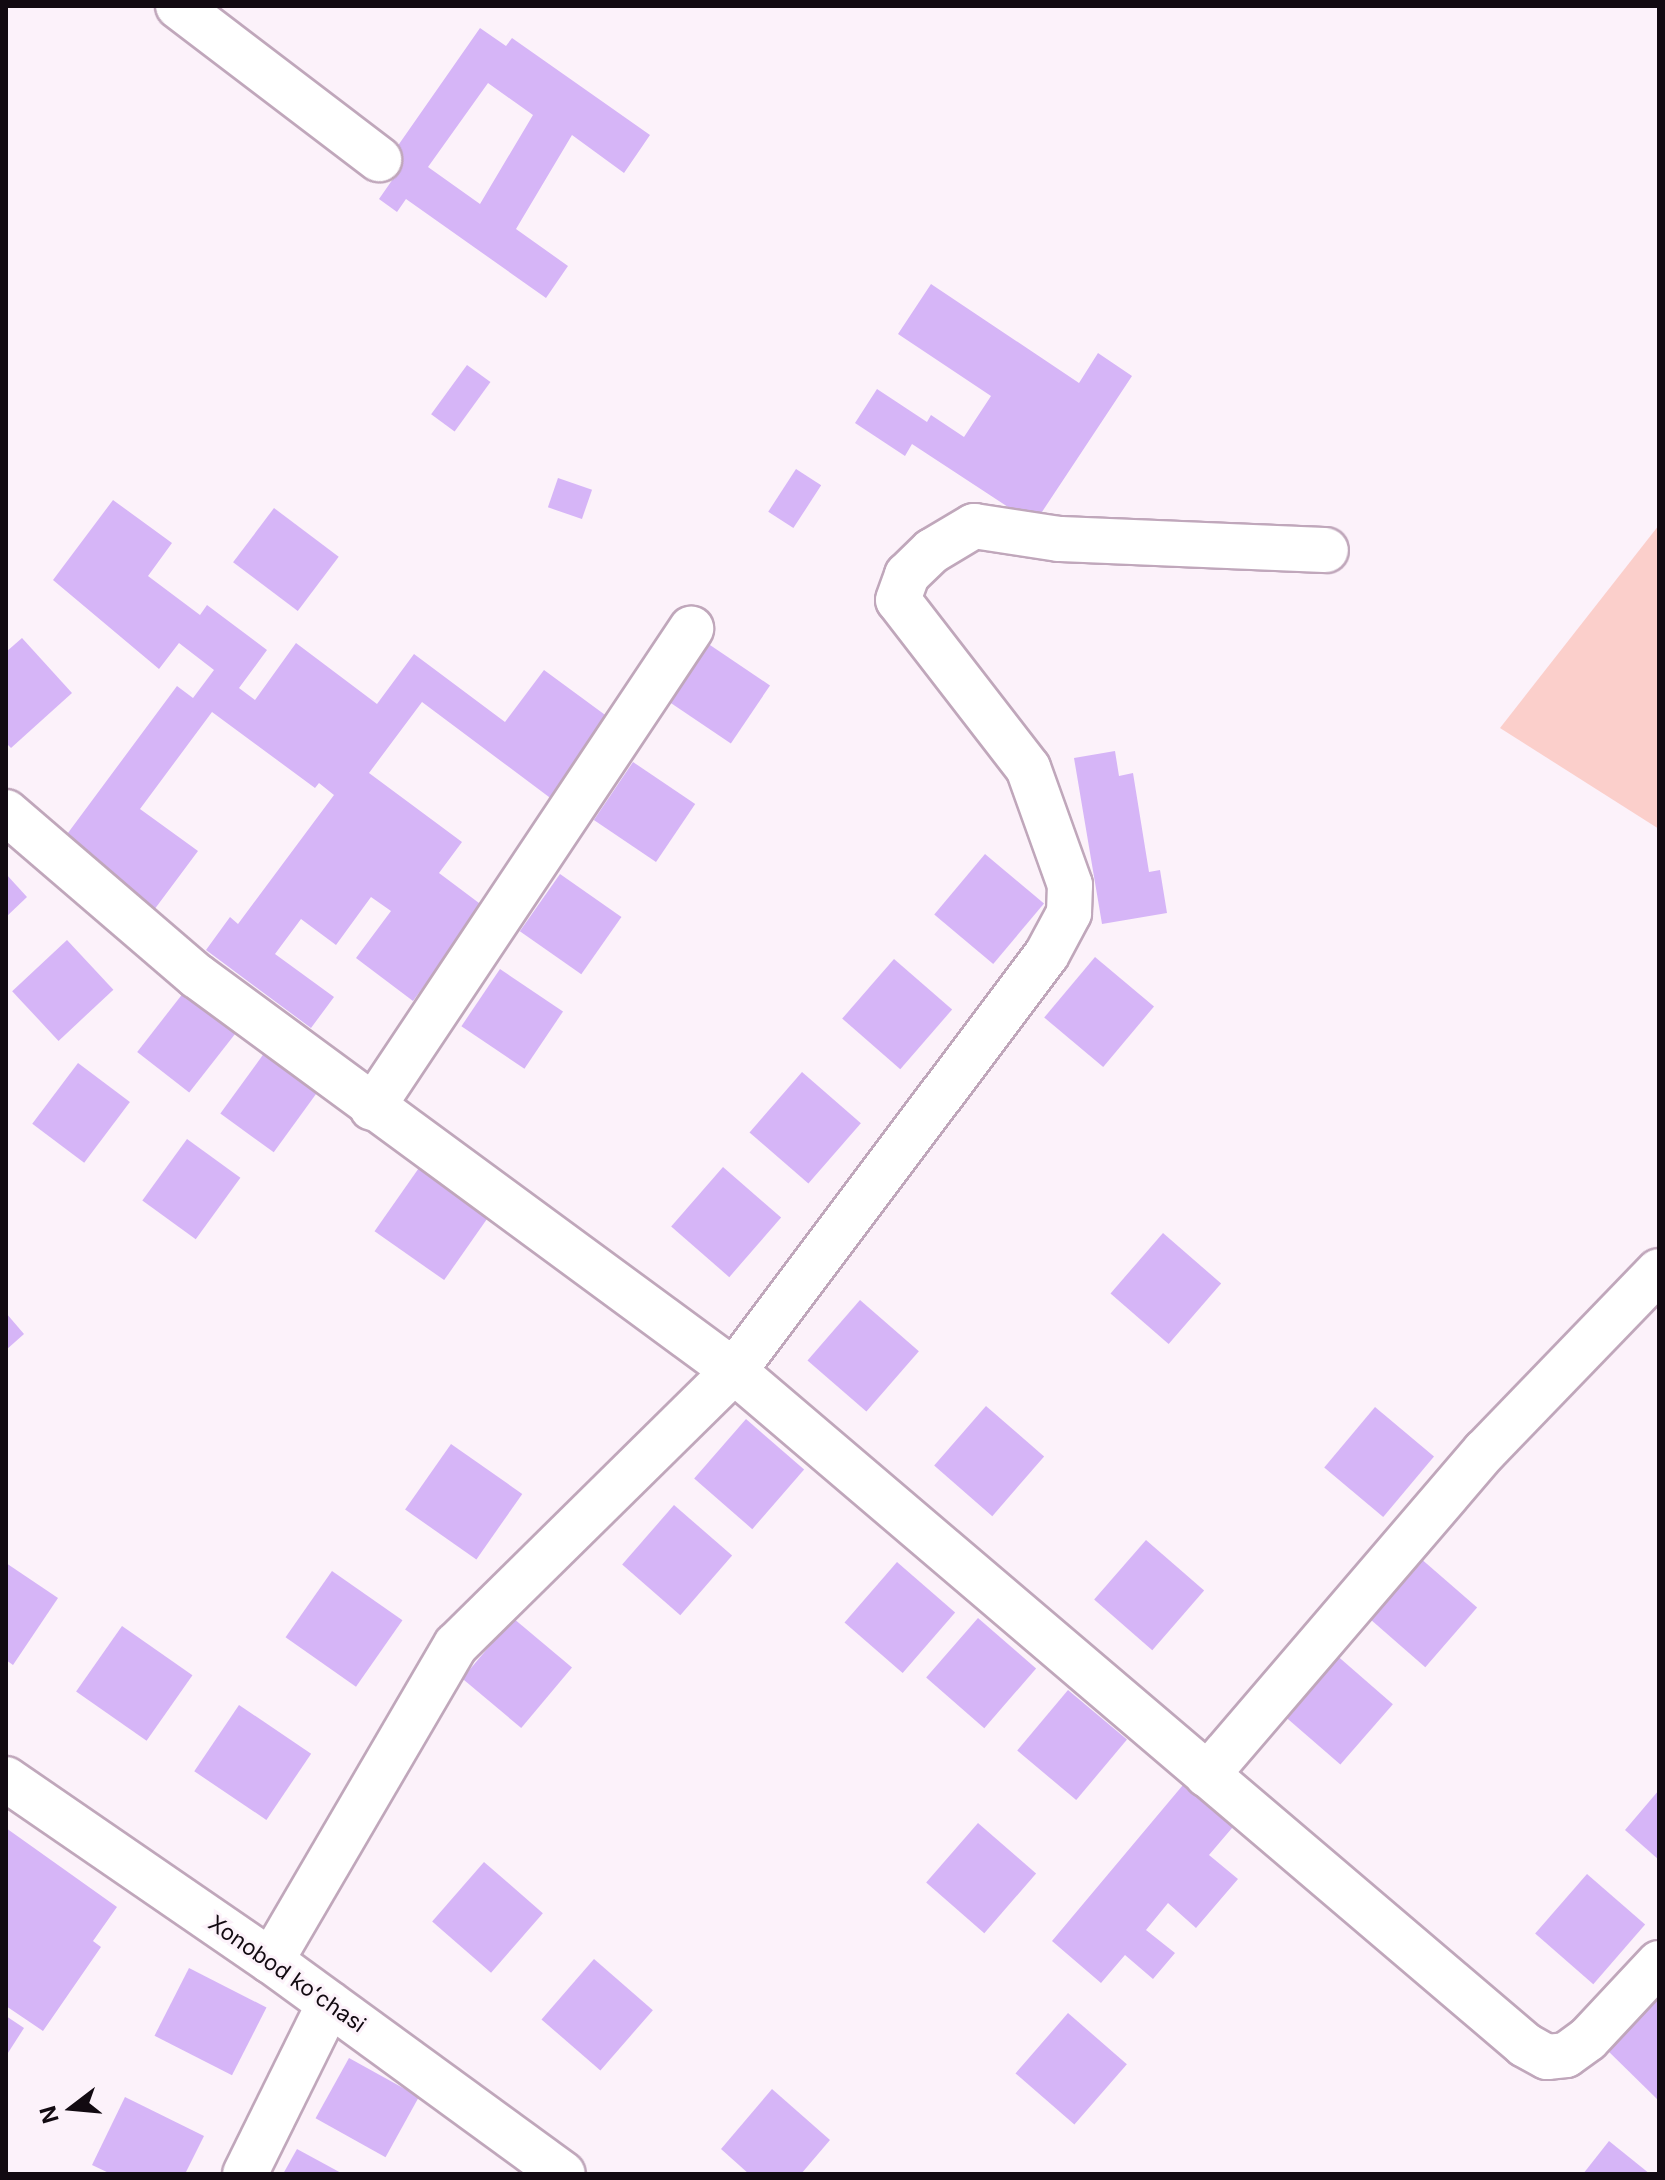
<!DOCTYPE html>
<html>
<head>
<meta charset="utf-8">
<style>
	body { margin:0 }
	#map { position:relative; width:1665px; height:2180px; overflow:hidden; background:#fcf2fa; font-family:Inter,sans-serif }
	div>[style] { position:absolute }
	.green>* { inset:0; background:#fbcfcb }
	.building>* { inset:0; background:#d6b5f7; transform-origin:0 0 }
	.roads { filter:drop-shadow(2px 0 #c0a7bb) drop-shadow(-2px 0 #c0a7bb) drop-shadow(0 2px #c0a7bb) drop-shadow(0 -2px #c0a7bb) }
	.minor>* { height:44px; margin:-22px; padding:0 22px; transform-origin:22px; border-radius:22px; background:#fff }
	.major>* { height:44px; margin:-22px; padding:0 22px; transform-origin:22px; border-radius:22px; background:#fff }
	span { translate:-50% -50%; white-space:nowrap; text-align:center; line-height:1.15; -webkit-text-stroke:6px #fcf2fa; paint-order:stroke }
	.street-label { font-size:22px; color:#120a11 }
	.frame { position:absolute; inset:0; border:8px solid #120a11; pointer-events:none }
	.north { position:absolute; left:32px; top:2068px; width:80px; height:80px; -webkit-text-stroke:6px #fcf2fa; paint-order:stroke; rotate:254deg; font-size:22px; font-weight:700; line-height:32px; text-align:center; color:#120a11 }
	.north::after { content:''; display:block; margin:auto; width:28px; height:36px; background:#120a11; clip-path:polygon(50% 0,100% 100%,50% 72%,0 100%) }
</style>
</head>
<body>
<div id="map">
	<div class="green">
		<div style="clip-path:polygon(1659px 525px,1659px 829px,1500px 728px)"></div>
	</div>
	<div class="building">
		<div style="clip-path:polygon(evenodd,480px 28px,506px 46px,512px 38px,650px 135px,624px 173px,572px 135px,516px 229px,568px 266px,546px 298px,406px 199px,397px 212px,379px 199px,402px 166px,390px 157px,480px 28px,488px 83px,533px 115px,480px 204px,428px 167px,488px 83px)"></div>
		<div style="clip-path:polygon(931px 284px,1079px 383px,1098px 353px,1132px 376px,1034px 524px,912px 444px,905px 456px,855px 423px,877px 389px,927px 422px,931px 415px,964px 437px,991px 396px,898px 334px)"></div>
		<div style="left:467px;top:365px;width:29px;height:61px;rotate:36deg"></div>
		<div style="left:796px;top:469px;width:30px;height:51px;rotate:33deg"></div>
		<div style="left:558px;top:478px;width:36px;height:31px;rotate:19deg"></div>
		<div style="clip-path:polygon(113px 500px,172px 543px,148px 576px,200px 615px,207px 605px,267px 650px,239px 688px,255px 700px,296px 643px,377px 704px,414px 654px,505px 722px,544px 670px,612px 720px,553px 800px,422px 702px,369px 773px,462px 842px,439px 873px,483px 906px,413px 1001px,356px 958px,391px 911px,371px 897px,336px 945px,301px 919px,275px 954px,334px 997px,311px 1028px,206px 950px,230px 917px,238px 924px,334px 795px,319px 783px,315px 788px,212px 712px,140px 809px,198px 851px,154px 910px,62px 841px,177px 686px,193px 698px,214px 670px,179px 643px,159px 669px,53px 580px)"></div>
		<div style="left:274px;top:508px;width:81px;height:68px;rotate:37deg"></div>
		<div style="clip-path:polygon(22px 638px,72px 693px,11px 748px,6px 743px,6px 652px)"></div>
		<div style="left:707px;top:643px;width:76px;height:70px;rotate:34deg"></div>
		<div style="clip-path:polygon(1115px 751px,1119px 776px,1133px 773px,1149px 872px,1160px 870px,1167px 913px,1102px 924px,1074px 758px)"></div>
		<div style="left:633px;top:762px;width:75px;height:70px;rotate:34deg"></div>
		<div style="left:985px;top:854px;width:77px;height:79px;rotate:40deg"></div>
		<div style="clip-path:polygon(6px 874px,27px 897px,6px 917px)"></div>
		<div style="left:560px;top:874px;width:75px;height:70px;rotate:35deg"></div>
		<div style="left:67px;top:940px;width:68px;height:75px;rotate:47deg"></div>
		<div style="left:1095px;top:957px;width:77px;height:79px;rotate:40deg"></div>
		<div style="left:894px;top:959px;width:77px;height:79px;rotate:41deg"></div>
		<div style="left:500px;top:969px;width:76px;height:69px;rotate:34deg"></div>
		<div style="left:184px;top:992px;width:66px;height:76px;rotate:38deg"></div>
		<div style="left:265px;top:1052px;width:66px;height:76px;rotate:36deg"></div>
		<div style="left:78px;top:1063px;width:65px;height:76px;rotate:37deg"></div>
		<div style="left:802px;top:1072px;width:78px;height:80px;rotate:41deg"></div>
		<div style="left:187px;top:1139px;width:66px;height:76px;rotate:36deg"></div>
		<div style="left:421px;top:1165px;width:85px;height:81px;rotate:35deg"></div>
		<div style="left:723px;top:1167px;width:77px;height:79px;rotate:41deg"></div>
		<div style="left:1163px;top:1233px;width:77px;height:80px;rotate:41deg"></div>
		<div style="left:860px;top:1300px;width:78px;height:80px;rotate:41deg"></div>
		<div style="clip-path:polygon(6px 1313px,24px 1334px,6px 1350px)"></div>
		<div style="left:986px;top:1406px;width:77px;height:79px;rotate:41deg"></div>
		<div style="left:1375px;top:1407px;width:77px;height:79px;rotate:40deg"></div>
		<div style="left:746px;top:1419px;width:77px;height:79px;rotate:41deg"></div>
		<div style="left:451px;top:1444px;width:87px;height:80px;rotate:35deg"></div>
		<div style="left:674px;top:1505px;width:77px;height:79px;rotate:41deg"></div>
		<div style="left:1146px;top:1540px;width:77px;height:79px;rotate:41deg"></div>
		<div style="left:1419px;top:1557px;width:77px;height:79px;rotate:41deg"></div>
		<div style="left:897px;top:1562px;width:77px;height:80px;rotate:41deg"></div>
		<div style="clip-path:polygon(6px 1563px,58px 1598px,13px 1665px,6px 1660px)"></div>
		<div style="left:332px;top:1571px;width:86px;height:81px;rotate:35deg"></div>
		<div style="left:513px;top:1618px;width:77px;height:79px;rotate:40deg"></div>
		<div style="left:978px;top:1618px;width:77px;height:79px;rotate:41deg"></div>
		<div style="left:122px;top:1626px;width:86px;height:80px;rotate:35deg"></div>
		<div style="left:1334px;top:1653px;width:78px;height:80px;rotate:41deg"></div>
		<div style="left:1068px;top:1690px;width:77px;height:79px;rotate:40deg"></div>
		<div style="left:239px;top:1705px;width:87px;height:80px;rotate:34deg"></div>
		<div style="clip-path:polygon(1188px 1779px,1238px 1821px,1209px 1855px,1238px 1879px,1196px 1928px,1168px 1903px,1146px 1930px,1175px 1953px,1153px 1979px,1125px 1955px,1101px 1983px,1052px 1941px)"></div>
		<div style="clip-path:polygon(1659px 1790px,1659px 1860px,1625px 1830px)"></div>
		<div style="left:978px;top:1823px;width:77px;height:79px;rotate:41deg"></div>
		<div style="clip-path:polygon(6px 1828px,117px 1907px,93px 1941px,101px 1947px,43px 2031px,6px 2006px)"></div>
		<div style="left:484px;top:1862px;width:78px;height:79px;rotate:41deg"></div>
		<div style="left:1587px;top:1874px;width:77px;height:79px;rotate:41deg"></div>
		<div style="left:594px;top:1959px;width:78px;height:80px;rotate:41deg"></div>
		<div style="left:189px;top:1968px;width:87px;height:76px;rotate:27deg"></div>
		<div style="clip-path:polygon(1659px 1989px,1659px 2101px,1603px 2046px)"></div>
		<div style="left:1068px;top:2013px;width:78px;height:80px;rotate:41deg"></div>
		<div style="clip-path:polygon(6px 2016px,24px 2028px,6px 2056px)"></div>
		<div style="left:349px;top:2058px;width:80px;height:69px;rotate:29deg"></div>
		<div style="clip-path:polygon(772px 2089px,830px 2140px,801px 2174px,749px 2174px,721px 2149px)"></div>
		<div style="clip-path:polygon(125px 2097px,204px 2136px,185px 2174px,111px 2174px,92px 2165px)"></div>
		<div style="clip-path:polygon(1609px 2141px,1650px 2174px,1583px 2174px)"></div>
		<div style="clip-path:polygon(297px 2149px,343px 2174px,283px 2174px)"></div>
	</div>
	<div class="roads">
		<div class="minor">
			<div style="left:178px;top:6px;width:253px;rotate:37.3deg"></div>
			<div style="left:6px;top:812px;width:252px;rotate:40.7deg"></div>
			<div style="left:197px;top:976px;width:667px;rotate:36.34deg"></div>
			<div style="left:734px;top:1371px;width:1039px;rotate:40.43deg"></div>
			<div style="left:1525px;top:2045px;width:25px;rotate:29deg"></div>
			<div style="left:1547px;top:2057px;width:19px;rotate:-6deg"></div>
			<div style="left:1566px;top:2055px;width:27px;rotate:-36deg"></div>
			<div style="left:1588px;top:2039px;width:104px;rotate:-46.9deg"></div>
			<div style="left:372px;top:1108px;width:576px;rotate:-56.34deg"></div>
			<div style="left:1207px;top:1775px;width:427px;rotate:-49.4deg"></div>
			<div style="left:1485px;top:1451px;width:250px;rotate:-46deg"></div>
			<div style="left:271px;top:1961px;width:366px;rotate:-59.7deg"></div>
			<div style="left:456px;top:1645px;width:390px;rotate:-44.6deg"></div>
			<div style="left:734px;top:1371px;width:521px;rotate:-53.11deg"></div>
			<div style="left:1047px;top:954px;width:47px;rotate:-61.8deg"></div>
			<div style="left:1069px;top:913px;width:28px;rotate:-88deg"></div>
			<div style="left:1070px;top:885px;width:124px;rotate:-109.7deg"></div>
			<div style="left:1028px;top:768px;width:212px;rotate:-127.7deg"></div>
			<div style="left:898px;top:600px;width:27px;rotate:-70deg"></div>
			<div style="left:907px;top:575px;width:35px;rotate:-44deg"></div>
			<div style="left:932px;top:551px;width:49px;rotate:-30.8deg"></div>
			<div style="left:974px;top:526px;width:86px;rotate:8.7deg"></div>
			<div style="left:1059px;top:539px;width:267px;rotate:2.4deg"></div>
			<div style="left:245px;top:2174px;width:190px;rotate:-63.7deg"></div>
		</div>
		<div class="major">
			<div style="left:6px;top:1779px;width:321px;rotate:34.5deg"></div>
			<div style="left:271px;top:1961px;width:361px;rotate:36.1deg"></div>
		</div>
	</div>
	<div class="street-label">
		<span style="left:287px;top:1974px;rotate:35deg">Xonobod koʻchasi</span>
	</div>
	<div class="frame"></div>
	<div class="north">N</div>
</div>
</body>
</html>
